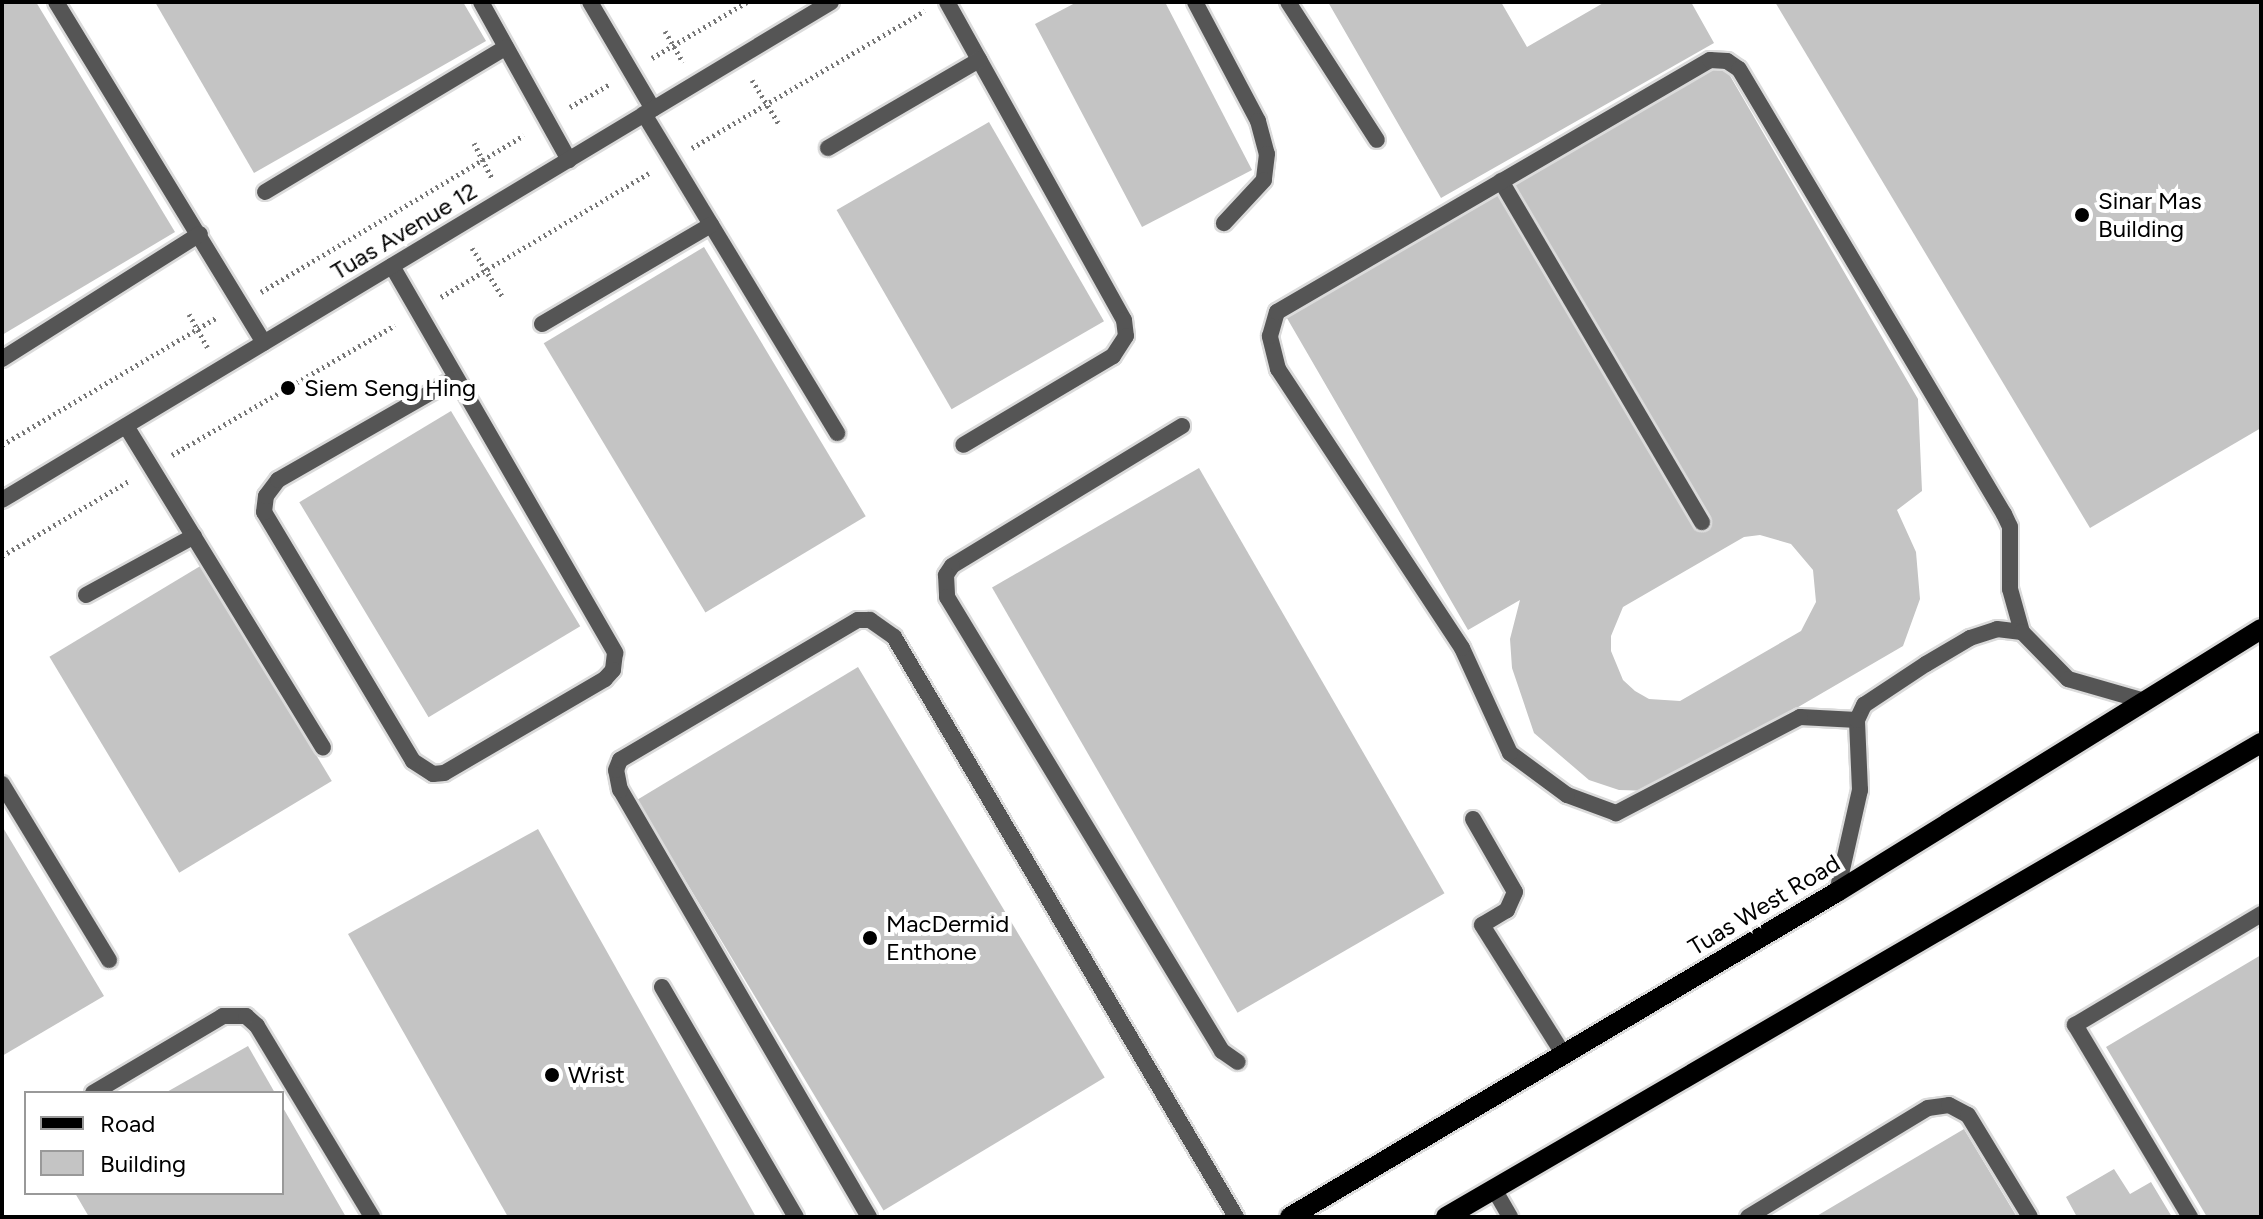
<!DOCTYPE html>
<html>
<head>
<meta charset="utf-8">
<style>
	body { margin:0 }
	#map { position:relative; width:2263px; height:1219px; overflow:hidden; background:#fff; font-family:Figtree,sans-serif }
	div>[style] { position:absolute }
	.building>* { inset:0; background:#c4c4c4; transform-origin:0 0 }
	.path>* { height:5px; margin-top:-2.5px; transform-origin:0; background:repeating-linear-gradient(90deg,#777 0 2px,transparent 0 6px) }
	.roads { filter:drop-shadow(2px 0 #dbdbdb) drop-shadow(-2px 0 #dbdbdb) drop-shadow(0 2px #dbdbdb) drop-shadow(0 -2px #dbdbdb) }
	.lane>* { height:16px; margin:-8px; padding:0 8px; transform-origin:8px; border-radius:8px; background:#555 }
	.street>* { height:16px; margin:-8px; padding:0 8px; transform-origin:8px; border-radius:8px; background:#555 }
	.primary>* { height:20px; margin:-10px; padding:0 10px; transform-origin:10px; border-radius:10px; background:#000 }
	.dots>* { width:22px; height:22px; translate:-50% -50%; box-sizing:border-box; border:4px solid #fff; border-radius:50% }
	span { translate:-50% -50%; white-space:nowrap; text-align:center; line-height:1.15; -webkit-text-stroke:8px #fff; paint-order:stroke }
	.poi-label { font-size:24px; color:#000 }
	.left { translate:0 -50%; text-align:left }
	.street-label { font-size:24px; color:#000 }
	.frame { position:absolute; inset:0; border:4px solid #000; pointer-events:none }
	.legend { position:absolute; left:24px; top:1091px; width:260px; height:104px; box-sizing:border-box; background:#fff; border:2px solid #999; margin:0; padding:10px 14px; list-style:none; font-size:24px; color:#000 }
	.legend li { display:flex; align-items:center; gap:16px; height:40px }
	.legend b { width:40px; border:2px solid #999 }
</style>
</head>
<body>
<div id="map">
	<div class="building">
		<div style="clip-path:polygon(2px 2px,36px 2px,175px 232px,2px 335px)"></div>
		<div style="clip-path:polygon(155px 2px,463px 2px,486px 41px,254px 173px)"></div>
		<div style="clip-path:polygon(1077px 2px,1165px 2px,1252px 170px,1142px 227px,1035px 24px)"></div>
		<div style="clip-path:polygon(1328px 2px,1501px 2px,1527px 47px,1605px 2px,1691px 2px,1714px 43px,1441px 198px)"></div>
		<div style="clip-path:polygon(1775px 2px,2261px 2px,2261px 428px,2090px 528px)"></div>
		<div style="clip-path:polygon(evenodd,1722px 62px,1918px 399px,1922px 491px,1897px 510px,1916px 552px,1920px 599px,1903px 646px,1654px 791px,1619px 790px,1589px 780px,1534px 733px,1512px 668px,1510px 639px,1520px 600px,1468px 630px,1284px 313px,1722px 62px,1760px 535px,1791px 544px,1813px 570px,1816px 602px,1801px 631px,1680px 701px,1649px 699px,1635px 691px,1623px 680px,1611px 651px,1611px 636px,1623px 607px,1744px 537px,1760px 535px)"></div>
		<div style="left:989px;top:122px;width:230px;height:176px;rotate:60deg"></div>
		<div style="left:704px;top:247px;width:314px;height:187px;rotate:59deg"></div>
		<div style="left:451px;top:411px;width:251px;height:177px;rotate:59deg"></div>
		<div style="left:1199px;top:468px;width:491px;height:239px;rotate:60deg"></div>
		<div style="left:202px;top:565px;width:252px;height:178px;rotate:59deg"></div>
		<div style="left:858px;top:667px;width:479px;height:258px;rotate:59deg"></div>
		<div style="clip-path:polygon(2px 826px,104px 996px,2px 1056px)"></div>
		<div style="clip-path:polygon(538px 829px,756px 1217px,508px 1217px,348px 934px)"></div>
		<div style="clip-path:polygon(2261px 955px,2261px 1217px,2207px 1217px,2106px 1047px)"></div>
		<div style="clip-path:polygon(248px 1046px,275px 1093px,165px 1093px)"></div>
		<div style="clip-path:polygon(282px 1106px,346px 1217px,89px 1217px,75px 1193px,282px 1193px)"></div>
		<div style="clip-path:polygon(1964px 1129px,2017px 1217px,1815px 1217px)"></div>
		<div style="clip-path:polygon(2114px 1169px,2130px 1194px,2151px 1182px,2172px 1217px,2077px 1217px,2066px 1197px)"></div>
	</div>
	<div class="path">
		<div style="left:665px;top:31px;width:36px;rotate:60deg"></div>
		<div style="left:652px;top:58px;width:110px;rotate:-30.5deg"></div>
		<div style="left:752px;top:80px;width:52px;rotate:58.5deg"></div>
		<div style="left:570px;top:107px;width:46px;rotate:-29.9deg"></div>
		<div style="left:474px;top:143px;width:39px;rotate:63deg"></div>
		<div style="left:692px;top:148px;width:270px;rotate:-30.5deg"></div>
		<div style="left:472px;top:248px;width:57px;rotate:58deg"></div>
		<div style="left:261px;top:292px;width:306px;rotate:-30.8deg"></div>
		<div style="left:441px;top:297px;width:242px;rotate:-30.8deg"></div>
		<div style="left:189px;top:314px;width:38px;rotate:61deg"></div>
		<div style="left:2px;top:445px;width:251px;rotate:-30.7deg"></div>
		<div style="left:172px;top:455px;width:258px;rotate:-30.2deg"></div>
		<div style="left:2px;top:556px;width:147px;rotate:-30.6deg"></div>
	</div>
	<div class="roads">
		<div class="lane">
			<div style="left:56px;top:2px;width:399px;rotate:58.6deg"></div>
			<div style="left:481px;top:2px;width:181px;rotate:60.9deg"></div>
			<div style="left:590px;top:2px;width:124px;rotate:59.5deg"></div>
			<div style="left:947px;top:2px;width:364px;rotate:60.9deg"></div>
			<div style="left:1124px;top:320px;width:16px;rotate:83deg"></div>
			<div style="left:1126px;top:336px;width:24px;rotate:123deg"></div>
			<div style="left:1113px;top:356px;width:174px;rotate:149.3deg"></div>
			<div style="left:1195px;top:2px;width:135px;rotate:62.1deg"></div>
			<div style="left:1258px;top:121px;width:34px;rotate:75deg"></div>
			<div style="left:1267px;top:154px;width:26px;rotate:97deg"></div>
			<div style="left:1264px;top:180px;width:59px;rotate:132.9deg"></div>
			<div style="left:1288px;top:2px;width:164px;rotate:57.2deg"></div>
			<div style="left:644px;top:114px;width:373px;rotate:58.8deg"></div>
			<div style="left:828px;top:148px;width:175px;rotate:-30.2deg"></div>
			<div style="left:1501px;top:181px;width:396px;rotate:59.5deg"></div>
			<div style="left:265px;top:192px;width:281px;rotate:-31deg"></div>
			<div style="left:392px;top:266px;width:447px;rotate:60deg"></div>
			<div style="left:615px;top:653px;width:17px;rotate:97deg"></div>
			<div style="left:613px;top:670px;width:12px;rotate:132deg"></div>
			<div style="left:605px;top:679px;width:186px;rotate:149.7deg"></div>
			<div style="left:444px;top:773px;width:11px;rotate:175deg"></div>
			<div style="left:433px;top:774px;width:24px;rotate:-147deg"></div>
			<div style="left:413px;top:761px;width:290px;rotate:-120.9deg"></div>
			<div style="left:264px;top:512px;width:16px;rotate:-83deg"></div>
			<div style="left:266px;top:496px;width:20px;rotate:-53deg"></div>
			<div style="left:278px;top:480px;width:203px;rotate:-29.8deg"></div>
			<div style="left:542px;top:324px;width:196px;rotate:-30.4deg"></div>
			<div style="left:2px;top:359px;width:234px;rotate:-32.3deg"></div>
			<div style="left:126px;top:426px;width:377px;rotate:58.5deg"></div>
			<div style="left:1182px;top:426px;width:269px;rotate:148.7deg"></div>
			<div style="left:952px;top:566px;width:11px;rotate:124deg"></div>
			<div style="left:946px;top:575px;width:22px;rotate:87deg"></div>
			<div style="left:947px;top:597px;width:531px;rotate:58.8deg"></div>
			<div style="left:1222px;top:1051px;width:19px;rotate:35deg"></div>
			<div style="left:86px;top:595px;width:123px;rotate:-28.6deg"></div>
			<div style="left:1857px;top:720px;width:57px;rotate:-177deg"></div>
			<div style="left:1800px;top:717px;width:208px;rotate:152.4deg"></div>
			<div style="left:1616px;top:813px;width:52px;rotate:-159.8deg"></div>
			<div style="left:1567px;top:795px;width:71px;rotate:-143.6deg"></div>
			<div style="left:1510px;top:753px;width:115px;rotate:-114.6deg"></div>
			<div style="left:1462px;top:648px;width:334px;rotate:-123.4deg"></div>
			<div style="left:1278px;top:369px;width:34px;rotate:-104deg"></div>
			<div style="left:1270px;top:336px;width:25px;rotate:-74deg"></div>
			<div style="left:1277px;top:312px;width:501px;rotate:-30.2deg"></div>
			<div style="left:1710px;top:60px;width:17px;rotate:3deg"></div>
			<div style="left:1727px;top:61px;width:14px;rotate:34deg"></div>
			<div style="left:1739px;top:69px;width:518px;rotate:59.23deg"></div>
			<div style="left:2004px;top:514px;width:14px;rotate:65deg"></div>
			<div style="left:2010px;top:527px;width:62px;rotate:90deg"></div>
			<div style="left:2010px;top:589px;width:45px;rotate:74.4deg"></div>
			<div style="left:2px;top:784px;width:206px;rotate:58.7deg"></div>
			<div style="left:1473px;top:819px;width:84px;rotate:60.1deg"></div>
			<div style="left:1515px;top:892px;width:20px;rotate:114deg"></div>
			<div style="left:1507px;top:910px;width:29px;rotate:149deg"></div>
			<div style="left:1482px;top:925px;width:154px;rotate:57.8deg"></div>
			<div style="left:1837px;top:892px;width:105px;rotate:-77.3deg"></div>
			<div style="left:1860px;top:790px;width:70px;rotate:-92.5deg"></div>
			<div style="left:1857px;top:720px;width:17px;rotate:-65deg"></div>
			<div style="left:1864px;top:705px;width:74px;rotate:-33.5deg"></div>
			<div style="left:1926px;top:664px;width:51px;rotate:-30.6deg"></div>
			<div style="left:1970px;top:638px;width:28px;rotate:-18deg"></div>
			<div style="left:1997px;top:629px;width:25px;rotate:7deg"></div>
			<div style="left:2022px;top:632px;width:66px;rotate:45.6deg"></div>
			<div style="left:2068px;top:679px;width:76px;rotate:16deg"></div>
			<div style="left:662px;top:987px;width:266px;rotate:59.8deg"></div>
			<div style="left:93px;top:1093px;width:151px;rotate:-30.6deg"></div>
			<div style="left:223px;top:1016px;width:23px"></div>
			<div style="left:246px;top:1016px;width:15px;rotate:42deg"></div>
			<div style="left:257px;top:1026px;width:223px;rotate:58.9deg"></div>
			<div style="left:1494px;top:1189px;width:32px;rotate:60deg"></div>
			<div style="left:869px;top:1217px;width:494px;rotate:-120.2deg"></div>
			<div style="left:620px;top:790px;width:20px;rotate:-101deg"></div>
			<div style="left:616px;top:770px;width:11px;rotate:-68deg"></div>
			<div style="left:620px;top:760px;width:276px;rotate:-30.5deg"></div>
			<div style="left:858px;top:620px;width:12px"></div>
			<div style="left:870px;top:620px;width:29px;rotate:35deg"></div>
			<div style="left:894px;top:637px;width:673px;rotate:59.47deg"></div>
			<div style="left:1748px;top:1217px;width:210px;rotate:-31.2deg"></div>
			<div style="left:1928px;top:1108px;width:21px;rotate:-8deg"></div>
			<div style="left:1949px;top:1105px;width:21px;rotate:28deg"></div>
			<div style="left:1968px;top:1115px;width:119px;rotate:58.7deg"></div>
			<div style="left:2190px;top:1217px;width:224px;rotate:-120.9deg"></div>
			<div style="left:2075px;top:1025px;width:217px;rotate:-30.8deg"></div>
		</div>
		<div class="street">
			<div style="left:2px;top:500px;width:967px;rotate:-30.99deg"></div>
		</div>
		<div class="primary">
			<div style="left:1290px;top:1217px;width:636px;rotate:-30.72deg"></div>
			<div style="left:1837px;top:892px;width:499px;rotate:-31.8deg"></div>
			<div style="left:1446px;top:1217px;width:943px;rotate:-30.18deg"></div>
		</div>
	</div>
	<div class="dots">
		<div style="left:2082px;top:215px;background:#000"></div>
		<div style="left:288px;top:388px;background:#000"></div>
		<div style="left:870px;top:938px;background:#000"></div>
		<div style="left:552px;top:1075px;background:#000"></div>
	</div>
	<div class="poi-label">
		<span class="left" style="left:2098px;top:215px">Sinar Mas<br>Building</span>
		<span class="left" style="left:304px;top:388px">Siem Seng Hing</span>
		<span class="left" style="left:886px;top:938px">MacDermid<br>Enthone</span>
		<span class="left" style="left:568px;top:1075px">Wrist</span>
	</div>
	<div class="street-label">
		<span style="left:404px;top:231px;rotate:-31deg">Tuas Avenue 12</span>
		<span style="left:1764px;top:905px;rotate:-31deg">Tuas West Road</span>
	</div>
	<div class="frame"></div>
	<ul class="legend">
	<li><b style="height:10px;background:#000"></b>Road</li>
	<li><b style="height:22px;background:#c4c4c4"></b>Building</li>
	</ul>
</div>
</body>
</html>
